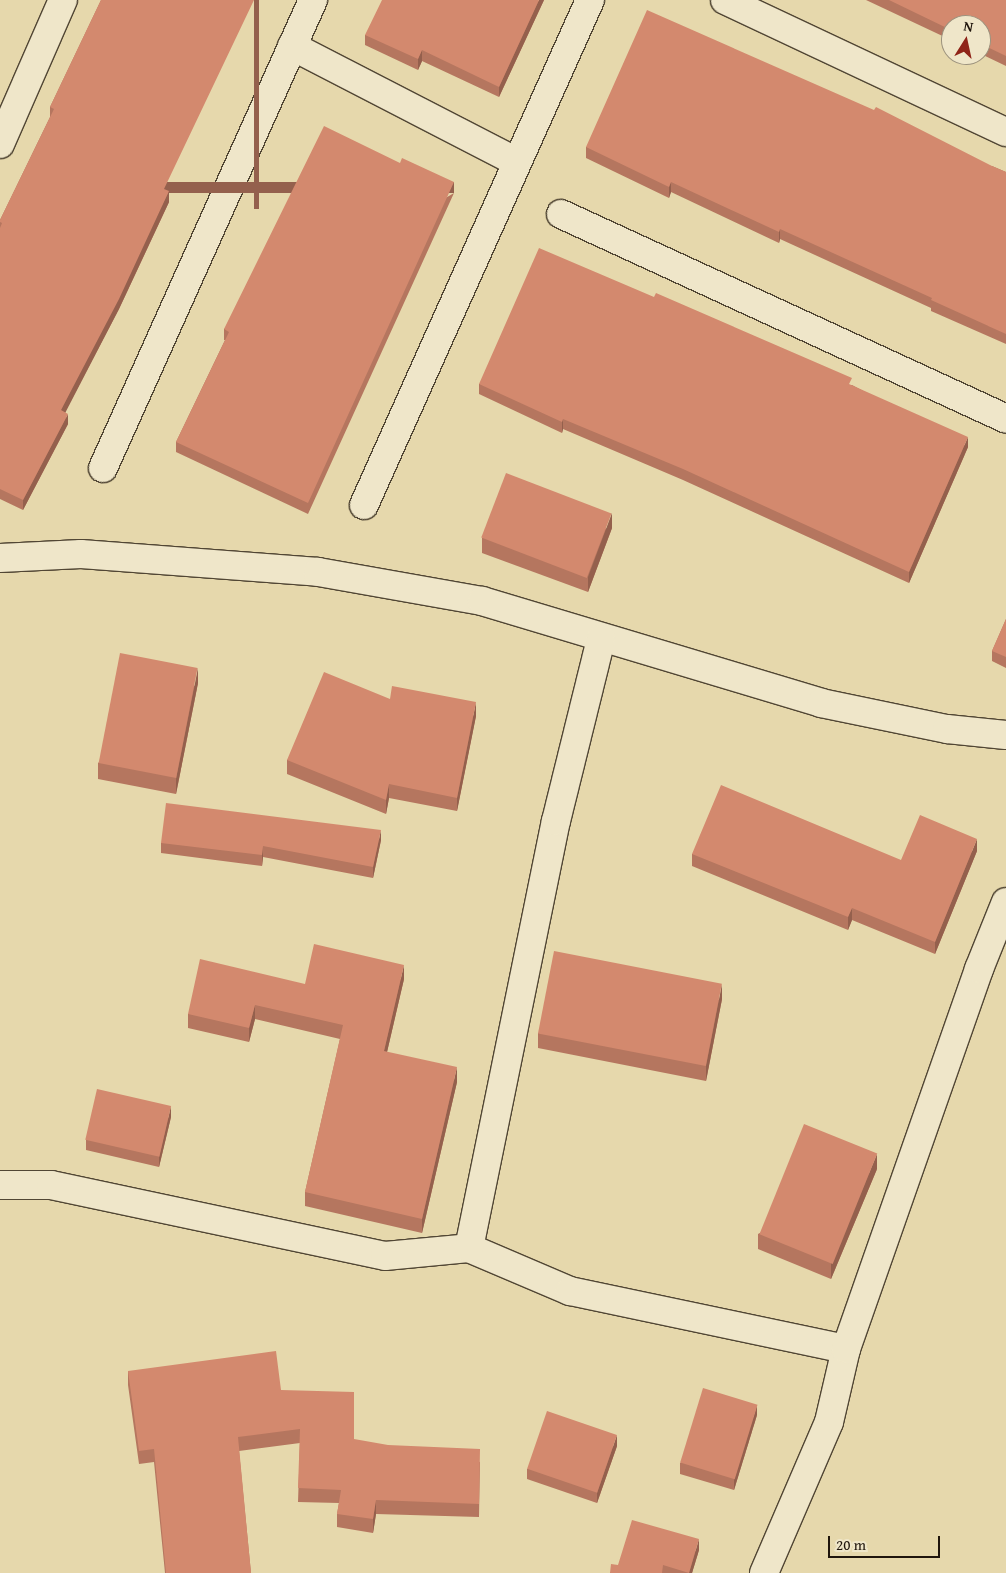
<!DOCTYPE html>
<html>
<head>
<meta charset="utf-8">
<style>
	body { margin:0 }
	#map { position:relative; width:1006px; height:1573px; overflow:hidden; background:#e6d8ac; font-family:"Gentium Book Plus",serif }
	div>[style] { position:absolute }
	.roads { filter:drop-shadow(1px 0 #514634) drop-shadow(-1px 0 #514634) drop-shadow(0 1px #514634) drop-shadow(0 -1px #514634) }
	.minor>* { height:28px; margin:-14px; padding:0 14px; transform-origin:14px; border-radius:14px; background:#efe6c9 }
	.wall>* { inset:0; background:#b5765f }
	.shaded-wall>* { inset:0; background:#94604d; transform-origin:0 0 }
	.building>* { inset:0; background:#d3896e; transform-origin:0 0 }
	span { translate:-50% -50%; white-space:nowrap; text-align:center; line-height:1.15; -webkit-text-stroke:5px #efe6c9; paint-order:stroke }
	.north { position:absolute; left:941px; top:15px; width:50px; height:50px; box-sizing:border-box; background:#efe6c9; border:1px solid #9c927d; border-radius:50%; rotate:10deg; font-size:14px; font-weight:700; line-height:20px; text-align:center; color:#1f150c }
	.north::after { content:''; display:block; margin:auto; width:18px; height:22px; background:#8f2418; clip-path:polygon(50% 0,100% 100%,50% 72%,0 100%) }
	.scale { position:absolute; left:828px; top:1536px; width:112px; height:22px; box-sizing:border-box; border:2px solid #1f150c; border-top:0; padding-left:6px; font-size:15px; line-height:18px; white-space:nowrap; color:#1f150c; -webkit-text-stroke:4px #efe6c9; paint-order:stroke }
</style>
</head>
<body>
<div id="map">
	<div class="roads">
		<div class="minor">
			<div style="left:725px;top:0;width:310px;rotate:25.2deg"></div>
			<div style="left:292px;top:46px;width:251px;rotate:27.3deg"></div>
			<div style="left:0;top:144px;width:157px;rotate:-66.4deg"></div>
			<div style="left:561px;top:214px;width:490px;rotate:24.7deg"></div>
			<div style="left:103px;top:468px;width:513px;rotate:-65.83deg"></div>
			<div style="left:364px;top:505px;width:553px;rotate:-65.89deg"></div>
			<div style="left:0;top:558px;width:81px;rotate:-2.8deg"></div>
			<div style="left:81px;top:554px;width:238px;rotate:4.3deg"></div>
			<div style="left:318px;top:572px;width:167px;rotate:10deg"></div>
			<div style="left:482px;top:601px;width:354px;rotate:16.7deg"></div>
			<div style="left:821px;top:703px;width:129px;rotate:11.7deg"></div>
			<div style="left:947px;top:729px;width:59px;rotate:5.8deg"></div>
			<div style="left:0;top:1185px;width:51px"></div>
			<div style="left:51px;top:1185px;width:341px;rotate:12deg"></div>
			<div style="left:385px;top:1256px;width:84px;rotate:-5.4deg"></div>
			<div style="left:469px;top:1248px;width:110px;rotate:23.1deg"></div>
			<div style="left:570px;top:1291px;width:282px;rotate:11.9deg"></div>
			<div style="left:469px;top:1248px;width:436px;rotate:-78.5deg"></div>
			<div style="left:556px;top:821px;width:187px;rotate:-76.1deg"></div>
			<div style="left:764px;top:1573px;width:164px;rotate:-66.7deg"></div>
			<div style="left:829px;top:1422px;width:75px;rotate:-76.9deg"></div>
			<div style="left:846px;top:1349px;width:403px;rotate:-70.7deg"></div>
			<div style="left:979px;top:969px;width:72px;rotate:-68.1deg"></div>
		</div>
	</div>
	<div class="wall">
		<div style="clip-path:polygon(101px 0,168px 191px,169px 202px,119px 309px,65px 412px,68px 424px,23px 510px,0 499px,0 220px,50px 117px,50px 107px)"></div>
		<div style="clip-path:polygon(544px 0,499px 97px,422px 61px,418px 70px,365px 45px,365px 35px)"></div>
		<div style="clip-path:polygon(866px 0,1006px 0,1006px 66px,981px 54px,981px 25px,951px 25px,951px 40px)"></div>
		<div style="clip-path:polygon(586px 147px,992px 166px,1006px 172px,1006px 344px,931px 311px,931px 308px,780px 239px,779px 243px,671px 192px,669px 198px,586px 158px)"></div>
		<div style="clip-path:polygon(454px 193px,308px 514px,176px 452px,176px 442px,225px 340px,224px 340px,224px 329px)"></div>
		<div style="clip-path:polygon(479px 384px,852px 385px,968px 447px,909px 583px,683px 480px,563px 429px,562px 433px,479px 394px)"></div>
		<div style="clip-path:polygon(612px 528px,588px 592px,482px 553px,482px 538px)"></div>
		<div style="clip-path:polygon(1006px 619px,1006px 668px,992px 661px,992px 651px)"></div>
		<div style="clip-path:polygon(198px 683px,176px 794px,98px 779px,98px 763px)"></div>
		<div style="clip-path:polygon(390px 699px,476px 716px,457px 811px,389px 798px,386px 814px,287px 774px,287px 760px)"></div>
		<div style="clip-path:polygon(381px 840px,373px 878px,263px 857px,262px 866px,161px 853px,161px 843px)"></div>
		<div style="clip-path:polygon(977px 851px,935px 954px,852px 920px,848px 930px,692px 866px,692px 854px,901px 860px)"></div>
		<div style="clip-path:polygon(404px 979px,387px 1052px,457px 1082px,422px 1233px,305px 1206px,305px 1192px,340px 1039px,255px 1019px,249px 1042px,188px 1028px,188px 1014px,305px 984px)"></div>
		<div style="clip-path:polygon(722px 999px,706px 1081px,538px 1048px,538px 1033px)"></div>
		<div style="clip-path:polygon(171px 1117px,159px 1167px,86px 1150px,86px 1140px)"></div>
		<div style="clip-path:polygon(877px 1169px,831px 1279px,758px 1249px,758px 1234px)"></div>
		<div style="clip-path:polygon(128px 1371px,281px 1390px,354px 1440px,480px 1462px,479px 1517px,376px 1514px,373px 1533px,337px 1527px,337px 1514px,339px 1503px,298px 1502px,300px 1443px,239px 1451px,251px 1573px,165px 1573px,154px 1462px,139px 1464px,128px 1385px)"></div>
		<div style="clip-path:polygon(757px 1415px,734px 1490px,680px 1474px,680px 1463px)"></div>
		<div style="clip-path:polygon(617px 1446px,597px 1503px,527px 1479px,527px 1469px)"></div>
		<div style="clip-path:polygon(699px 1550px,692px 1573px,610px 1573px,618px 1565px)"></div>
	</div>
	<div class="shaded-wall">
		<div style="left:254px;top:0;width:5px;height:209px"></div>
		<div style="clip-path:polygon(539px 0,544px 0,499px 97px,499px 87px)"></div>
		<div style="clip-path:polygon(422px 50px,422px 61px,418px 70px,418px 59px)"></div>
		<div style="left:454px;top:182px;width:11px;height:353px;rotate:90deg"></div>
		<div style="clip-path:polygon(671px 182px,671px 192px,669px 198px,669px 187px)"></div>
		<div style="clip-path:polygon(169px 191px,169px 202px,119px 309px,61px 421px,61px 410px)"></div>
		<div style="clip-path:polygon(780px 229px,780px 239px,779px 243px,779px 232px)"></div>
		<div style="clip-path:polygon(68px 414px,68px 424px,23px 510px,23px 500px)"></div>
		<div style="clip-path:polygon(563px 419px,563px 429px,562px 433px,562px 422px)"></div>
		<div style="clip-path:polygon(968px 437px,968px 447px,909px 583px,909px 572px)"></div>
		<div style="clip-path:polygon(612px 513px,612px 528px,588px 592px,588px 577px)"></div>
		<div style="clip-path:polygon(198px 668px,198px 683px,176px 794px,176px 779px)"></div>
		<div style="clip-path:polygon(476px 702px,476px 716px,457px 811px,457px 798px)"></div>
		<div style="clip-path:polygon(389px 784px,389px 798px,386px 814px,386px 800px)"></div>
		<div style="clip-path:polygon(381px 830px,381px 840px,373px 878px,373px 867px)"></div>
		<div style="clip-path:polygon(977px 839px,977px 851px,935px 954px,935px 942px)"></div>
		<div style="clip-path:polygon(263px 846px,263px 857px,262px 866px,262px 855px)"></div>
		<div style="clip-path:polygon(852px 908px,852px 920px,848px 930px,848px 917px)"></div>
		<div style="clip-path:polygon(404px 965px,404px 979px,384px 1065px,384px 1051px)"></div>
		<div style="clip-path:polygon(722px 984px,722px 999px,706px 1081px,706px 1066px)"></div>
		<div style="clip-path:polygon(255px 1005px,255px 1019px,249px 1042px,249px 1028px)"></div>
		<div style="clip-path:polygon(457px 1067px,457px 1082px,422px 1233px,422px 1219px)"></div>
		<div style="clip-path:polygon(171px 1106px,171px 1117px,159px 1167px,159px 1157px)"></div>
		<div style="clip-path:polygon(877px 1154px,877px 1169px,831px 1279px,831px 1264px)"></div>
		<div style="clip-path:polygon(757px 1405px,757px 1415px,734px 1490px,734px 1480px)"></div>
		<div style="clip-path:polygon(617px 1435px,617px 1446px,597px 1503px,597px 1493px)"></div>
		<div style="clip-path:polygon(376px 1500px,376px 1514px,373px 1533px,373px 1519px)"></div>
		<div style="clip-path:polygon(699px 1539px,699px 1550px,692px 1573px,689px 1573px)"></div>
	</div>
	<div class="building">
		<div style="clip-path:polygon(101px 0,254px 0,164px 189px,169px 191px,119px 299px,61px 410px,68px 414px,23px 500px,0 489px,0 228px,2px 223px,0 222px,0 220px,54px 109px,50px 107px)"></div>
		<div style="clip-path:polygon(382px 0,539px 0,499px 87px,422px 50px,418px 59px,365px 35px)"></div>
		<div style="clip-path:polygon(889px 0,1006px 0,1006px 56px,981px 44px,981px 25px,951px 25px,951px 30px)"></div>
		<div style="clip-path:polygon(647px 10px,874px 110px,876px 107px,992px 166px,1006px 172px,1006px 334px,931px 300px,932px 298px,780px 229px,779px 232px,671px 182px,669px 187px,586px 147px)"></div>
		<div style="clip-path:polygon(324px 126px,400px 163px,402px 158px,454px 182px,308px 503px,176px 442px,229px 332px,224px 329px)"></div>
		<div style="clip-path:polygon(539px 248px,654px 297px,656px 293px,852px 378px,849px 384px,968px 437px,909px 572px,683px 469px,563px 419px,562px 422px,479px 384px)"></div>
		<div style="left:506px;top:473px;width:113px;height:69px;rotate:21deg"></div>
		<div style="clip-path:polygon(1006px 619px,1006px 657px,992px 651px)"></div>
		<div style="left:120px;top:653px;width:79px;height:112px;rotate:11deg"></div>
		<div style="clip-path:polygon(324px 672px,390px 699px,392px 686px,476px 702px,457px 798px,389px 784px,386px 800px,287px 760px)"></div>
		<div style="clip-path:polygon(721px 785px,901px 860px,920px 815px,977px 839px,935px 942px,852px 908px,848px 917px,692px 854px)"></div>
		<div style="clip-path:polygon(166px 803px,381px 830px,373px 867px,263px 846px,262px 855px,161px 843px)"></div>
		<div style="clip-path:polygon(314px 944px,404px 965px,384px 1051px,457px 1067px,422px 1219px,305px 1192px,343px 1025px,255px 1005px,249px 1028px,188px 1014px,200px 959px,305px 984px)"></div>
		<div style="left:554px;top:951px;width:171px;height:84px;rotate:11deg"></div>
		<div style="left:97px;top:1089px;width:76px;height:52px;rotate:13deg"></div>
		<div style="left:804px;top:1124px;width:79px;height:119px;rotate:22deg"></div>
		<div style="clip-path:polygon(276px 1351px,281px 1390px,354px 1392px,354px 1439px,388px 1445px,480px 1449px,479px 1504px,376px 1500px,373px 1519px,337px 1514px,341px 1490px,298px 1488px,300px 1429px,238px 1437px,251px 1573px,166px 1573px,154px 1449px,139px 1451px,128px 1371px)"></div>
		<div style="left:703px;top:1388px;width:57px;height:78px;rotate:17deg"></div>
		<div style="left:547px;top:1411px;width:74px;height:61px;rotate:19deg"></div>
		<div style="clip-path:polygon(632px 1520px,699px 1539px,689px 1573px,663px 1565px,662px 1573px,610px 1573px,611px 1564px,618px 1565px)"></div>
	</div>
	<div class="north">N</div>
	<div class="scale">20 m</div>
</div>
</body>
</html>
